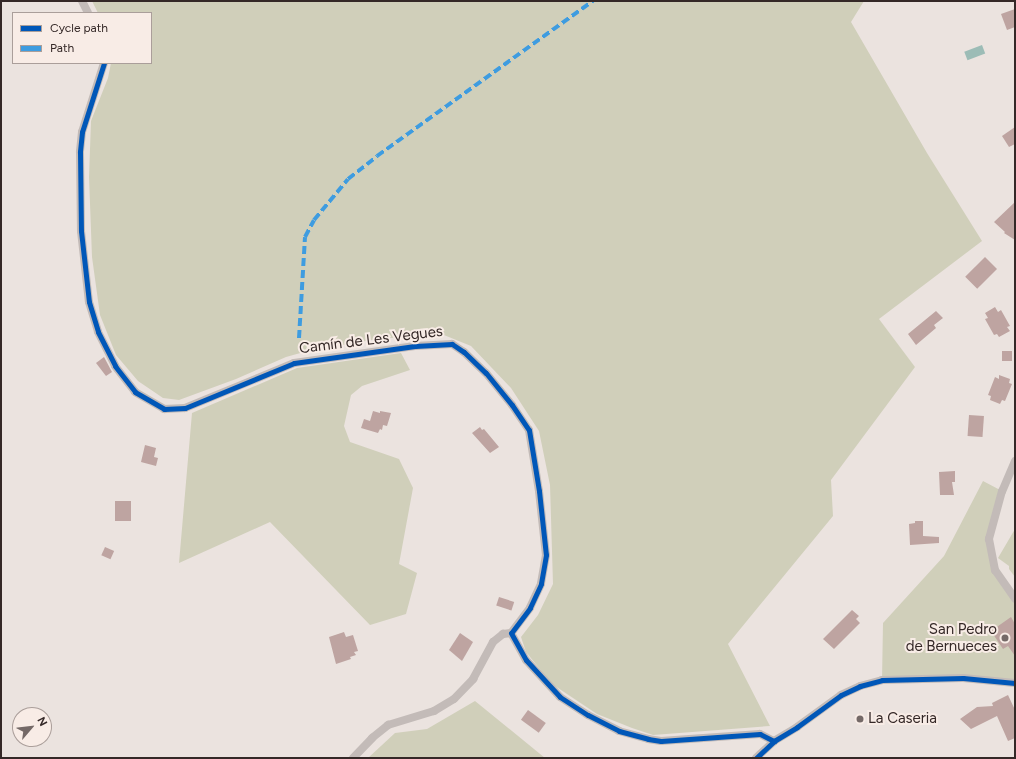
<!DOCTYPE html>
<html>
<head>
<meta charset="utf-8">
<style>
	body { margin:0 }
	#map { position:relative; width:1016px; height:759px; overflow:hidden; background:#ebe3df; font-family:Figtree,sans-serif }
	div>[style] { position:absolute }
	.green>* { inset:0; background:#d0cfba }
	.water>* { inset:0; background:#9cbcb6; transform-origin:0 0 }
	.building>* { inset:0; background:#bea4a1; transform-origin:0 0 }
	.minor>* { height:8px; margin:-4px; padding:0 4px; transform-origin:4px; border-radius:4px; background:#c3bbb8 }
	.quiet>* { height:4px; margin-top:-2px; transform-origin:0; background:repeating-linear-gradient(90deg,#3e9ce0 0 8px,transparent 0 12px) }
	.cycleway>* { height:5px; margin:-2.5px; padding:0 2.5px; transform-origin:2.5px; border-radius:2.5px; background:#0057b8 }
	.dots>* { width:11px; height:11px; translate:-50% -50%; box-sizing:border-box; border:2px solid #f8ece6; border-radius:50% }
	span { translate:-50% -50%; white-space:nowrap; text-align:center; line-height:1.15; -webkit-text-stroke:4px #f8ece6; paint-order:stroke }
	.street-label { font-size:15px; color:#342827 }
	.poi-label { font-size:15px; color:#342827 }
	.right { translate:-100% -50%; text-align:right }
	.left { translate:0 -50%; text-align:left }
	.frame { position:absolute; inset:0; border:2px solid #342827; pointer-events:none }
	.legend { position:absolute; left:12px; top:12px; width:140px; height:52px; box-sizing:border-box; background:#f8ece6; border:1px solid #aa9e9a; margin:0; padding:5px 7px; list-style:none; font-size:12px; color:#342827 }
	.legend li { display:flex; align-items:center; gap:8px; height:20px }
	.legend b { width:20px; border:1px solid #aa9e9a }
	.north { position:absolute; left:12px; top:707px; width:40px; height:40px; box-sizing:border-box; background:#f8ece6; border:1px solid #aa9e9a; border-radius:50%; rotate:62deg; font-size:11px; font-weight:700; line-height:16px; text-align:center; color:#342827 }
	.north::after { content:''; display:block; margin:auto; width:14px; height:18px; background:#746967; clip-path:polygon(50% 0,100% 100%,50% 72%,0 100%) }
</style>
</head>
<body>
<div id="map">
	<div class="green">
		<div style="clip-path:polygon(92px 1px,864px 1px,851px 22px,927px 153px,982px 241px,879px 319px,915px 367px,831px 480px,833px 516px,728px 644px,770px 726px,653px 735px,632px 728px,597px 714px,552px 684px,526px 652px,521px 637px,538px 615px,553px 584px,550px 485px,539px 431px,511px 388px,471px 346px,439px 333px,371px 340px,304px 352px,286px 357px,236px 379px,179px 400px,163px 398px,138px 381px,116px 355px,100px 315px,92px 257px,89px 177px,91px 121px,108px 78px,111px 63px,151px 63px,151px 13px,98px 13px)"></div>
		<div style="clip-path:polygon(401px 353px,410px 370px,362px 386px,351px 395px,344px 426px,350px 442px,399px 459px,413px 488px,399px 564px,417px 573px,406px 614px,370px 625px,270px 522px,179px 563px,192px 413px,297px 368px)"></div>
		<div style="clip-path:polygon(983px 481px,1002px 491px,989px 539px,992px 558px,1015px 599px,1015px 683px,882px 680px,883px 623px,944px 556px)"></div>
		<div style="clip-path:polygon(1015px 529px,1015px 577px,1009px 569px,1009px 566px,998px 558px)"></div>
		<div style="clip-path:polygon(475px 701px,545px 758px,368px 758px,395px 733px,427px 729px)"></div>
	</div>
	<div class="water">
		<div style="left:982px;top:45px;width:9px;height:19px;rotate:69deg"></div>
	</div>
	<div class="building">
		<div style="clip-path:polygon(1015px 9px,1015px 27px,1007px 30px,1001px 14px)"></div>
		<div style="clip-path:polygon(1015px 127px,1015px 144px,1009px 147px,1002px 136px)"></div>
		<div style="clip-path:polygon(1015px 202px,1015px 240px,1004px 233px,1005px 232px,994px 222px)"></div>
		<div style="left:985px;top:257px;width:17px;height:28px;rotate:45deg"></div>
		<div style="clip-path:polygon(995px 307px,998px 312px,1001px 310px,1010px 326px,1007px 327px,1010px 331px,999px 337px,997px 334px,994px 335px,985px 319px,988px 318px,985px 313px)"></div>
		<div style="clip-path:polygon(936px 311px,943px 318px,934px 325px,936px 328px,916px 345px,908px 334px)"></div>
		<div style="left:1002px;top:351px;width:10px;height:10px"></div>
		<div style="clip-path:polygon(104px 357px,112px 372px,106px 376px,96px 363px)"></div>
		<div style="clip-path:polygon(999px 375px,1010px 379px,1009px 383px,1012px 384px,1005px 401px,1002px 400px,1000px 404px,990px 400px,991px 396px,988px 395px,995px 377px,999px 379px)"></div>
		<div style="clip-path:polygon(373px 411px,380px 413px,380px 411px,391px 413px,387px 426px,383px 425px,382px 430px,380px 429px,378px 433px,361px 428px,364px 419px,370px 421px)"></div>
		<div style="left:969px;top:415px;width:15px;height:21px;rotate:4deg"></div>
		<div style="clip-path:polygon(480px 427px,482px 430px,484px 429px,499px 447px,490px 453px,472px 433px)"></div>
		<div style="clip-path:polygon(145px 445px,156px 448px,154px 457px,158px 458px,156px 466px,141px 462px)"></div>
		<div style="clip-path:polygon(955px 471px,955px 482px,952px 482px,954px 495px,940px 495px,939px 472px)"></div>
		<div style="left:115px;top:501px;width:16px;height:20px"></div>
		<div style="clip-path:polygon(915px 521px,923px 521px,923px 536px,939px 537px,939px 543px,910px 545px,909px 524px,915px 523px)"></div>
		<div style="left:105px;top:547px;width:10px;height:9px;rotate:24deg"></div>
		<div style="left:499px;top:597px;width:16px;height:9px;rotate:18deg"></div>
		<div style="clip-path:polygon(852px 610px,859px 616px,856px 619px,860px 623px,834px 649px,823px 639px)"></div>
		<div style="clip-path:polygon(1011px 617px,1015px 624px,1015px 656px,1008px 646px,1003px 649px,991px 631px)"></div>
		<div style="clip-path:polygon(344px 632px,346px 637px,353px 635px,358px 651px,354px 652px,356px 655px,350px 657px,351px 659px,336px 664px,329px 637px)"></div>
		<div style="clip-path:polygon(460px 633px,473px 642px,462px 661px,449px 650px)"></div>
		<div style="clip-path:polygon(1008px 695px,1015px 710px,1015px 738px,1008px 741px,997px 716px,971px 729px,960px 719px,977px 707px,993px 706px,992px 703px)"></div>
		<div style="left:528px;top:710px;width:22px;height:12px;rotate:36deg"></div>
	</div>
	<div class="minor">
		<div style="left:82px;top:1px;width:13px;rotate:63deg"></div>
		<div style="left:104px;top:63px;width:72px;rotate:107.7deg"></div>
		<div style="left:82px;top:132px;width:20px;rotate:96deg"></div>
		<div style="left:80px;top:152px;width:79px;rotate:89.3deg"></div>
		<div style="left:81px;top:231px;width:71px;rotate:83.6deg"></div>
		<div style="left:89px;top:302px;width:31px;rotate:73deg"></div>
		<div style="left:98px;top:332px;width:38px;rotate:63deg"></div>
		<div style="left:115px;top:366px;width:33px;rotate:52deg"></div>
		<div style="left:135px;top:392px;width:34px;rotate:30deg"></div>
		<div style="left:164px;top:409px;width:21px;rotate:-3deg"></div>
		<div style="left:185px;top:408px;width:118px;rotate:-22.4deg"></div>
		<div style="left:294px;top:363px;width:122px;rotate:-8deg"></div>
		<div style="left:415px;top:346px;width:37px;rotate:-3deg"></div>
		<div style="left:452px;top:344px;width:14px;rotate:34deg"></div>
		<div style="left:464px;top:352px;width:30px;rotate:44deg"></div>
		<div style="left:486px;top:373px;width:41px;rotate:50.9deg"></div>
		<div style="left:512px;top:405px;width:30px;rotate:56deg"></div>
		<div style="left:529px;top:430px;width:62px;rotate:80.7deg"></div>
		<div style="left:539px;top:491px;width:64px;rotate:83.8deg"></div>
		<div style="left:546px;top:555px;width:29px;rotate:100deg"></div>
		<div style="left:541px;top:584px;width:26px;rotate:115deg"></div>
		<div style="left:530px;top:608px;width:31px;rotate:127deg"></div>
		<div style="left:511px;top:633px;width:31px;rotate:61deg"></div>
		<div style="left:526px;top:660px;width:50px;rotate:47.4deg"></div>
		<div style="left:560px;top:697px;width:33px;rotate:33deg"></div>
		<div style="left:588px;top:715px;width:35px;rotate:27deg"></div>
		<div style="left:619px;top:731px;width:30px;rotate:15deg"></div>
		<div style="left:648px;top:739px;width:13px;rotate:9deg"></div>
		<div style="left:661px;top:741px;width:99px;rotate:-4deg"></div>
		<div style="left:760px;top:734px;width:16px;rotate:27deg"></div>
		<div style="left:1015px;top:461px;width:33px;rotate:113deg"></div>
		<div style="left:1002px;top:491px;width:50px;rotate:105.2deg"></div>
		<div style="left:989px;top:539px;width:32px;rotate:79deg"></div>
		<div style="left:995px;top:570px;width:35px;rotate:55deg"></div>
		<div style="left:353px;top:758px;width:28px;rotate:-46deg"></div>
		<div style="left:372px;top:738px;width:21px;rotate:-39deg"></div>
		<div style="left:388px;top:725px;width:48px;rotate:-16.9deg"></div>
		<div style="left:434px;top:711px;width:23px;rotate:-31deg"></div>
		<div style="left:454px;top:699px;width:28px;rotate:-46deg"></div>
		<div style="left:473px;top:679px;width:42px;rotate:-61.6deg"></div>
		<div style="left:493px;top:642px;width:13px;rotate:-39deg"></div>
		<div style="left:503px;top:634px;width:8px;rotate:-7deg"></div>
		<div style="left:756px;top:758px;width:25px;rotate:-43deg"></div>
		<div style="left:774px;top:741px;width:27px;rotate:-31deg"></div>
		<div style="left:797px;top:727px;width:54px;rotate:-36deg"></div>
		<div style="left:841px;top:695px;width:21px;rotate:-25deg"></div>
		<div style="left:860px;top:686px;width:23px;rotate:-15deg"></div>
		<div style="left:882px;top:680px;width:81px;rotate:-1.4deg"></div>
		<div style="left:963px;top:678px;width:52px;rotate:5.5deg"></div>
	</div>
	<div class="quiet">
		<div style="left:299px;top:338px;width:101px;rotate:-86.6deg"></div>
		<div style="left:305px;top:237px;width:19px;rotate:-62deg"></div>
		<div style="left:314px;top:220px;width:53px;rotate:-50.3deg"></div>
		<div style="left:348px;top:179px;width:37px;rotate:-38deg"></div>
		<div style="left:377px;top:156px;width:266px;rotate:-35.7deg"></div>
	</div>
	<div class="cycleway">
		<div style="left:104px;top:63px;width:72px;rotate:107.7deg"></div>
		<div style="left:82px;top:132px;width:20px;rotate:96deg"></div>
		<div style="left:80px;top:152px;width:79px;rotate:89.3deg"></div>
		<div style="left:81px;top:231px;width:71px;rotate:83.6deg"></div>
		<div style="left:89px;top:302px;width:31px;rotate:73deg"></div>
		<div style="left:98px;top:332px;width:38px;rotate:63deg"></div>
		<div style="left:115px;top:366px;width:33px;rotate:52deg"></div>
		<div style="left:135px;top:392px;width:34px;rotate:30deg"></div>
		<div style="left:164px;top:409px;width:21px;rotate:-3deg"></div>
		<div style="left:185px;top:408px;width:118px;rotate:-22.4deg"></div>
		<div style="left:294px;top:363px;width:122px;rotate:-8deg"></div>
		<div style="left:415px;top:346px;width:37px;rotate:-3deg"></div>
		<div style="left:452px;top:344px;width:14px;rotate:34deg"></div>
		<div style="left:464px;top:352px;width:30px;rotate:44deg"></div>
		<div style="left:486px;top:373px;width:41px;rotate:50.9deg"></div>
		<div style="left:512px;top:405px;width:30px;rotate:56deg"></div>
		<div style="left:529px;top:430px;width:62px;rotate:80.7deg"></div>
		<div style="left:539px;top:491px;width:64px;rotate:83.8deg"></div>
		<div style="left:546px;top:555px;width:29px;rotate:100deg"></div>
		<div style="left:541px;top:584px;width:26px;rotate:115deg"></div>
		<div style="left:530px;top:608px;width:31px;rotate:127deg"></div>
		<div style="left:511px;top:633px;width:31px;rotate:61deg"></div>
		<div style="left:526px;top:660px;width:50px;rotate:47.4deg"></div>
		<div style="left:560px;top:697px;width:33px;rotate:33deg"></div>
		<div style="left:588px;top:715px;width:35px;rotate:27deg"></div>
		<div style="left:619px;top:731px;width:30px;rotate:15deg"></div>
		<div style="left:648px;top:739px;width:13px;rotate:9deg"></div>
		<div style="left:661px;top:741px;width:99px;rotate:-4deg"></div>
		<div style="left:760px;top:734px;width:16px;rotate:27deg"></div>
		<div style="left:756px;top:758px;width:25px;rotate:-43deg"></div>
		<div style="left:774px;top:741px;width:27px;rotate:-31deg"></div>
		<div style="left:797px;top:727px;width:54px;rotate:-36deg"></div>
		<div style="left:841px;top:695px;width:21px;rotate:-25deg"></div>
		<div style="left:860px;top:686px;width:23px;rotate:-15deg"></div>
		<div style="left:882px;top:680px;width:81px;rotate:-1.4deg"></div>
		<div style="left:963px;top:678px;width:52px;rotate:5.5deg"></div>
	</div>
	<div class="dots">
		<div style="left:1005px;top:638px;background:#746967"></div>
		<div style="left:860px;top:719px;background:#746967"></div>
	</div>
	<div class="street-label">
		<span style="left:371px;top:340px;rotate:-7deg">Camín de Les Vegues</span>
	</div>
	<div class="poi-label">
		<span class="right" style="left:997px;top:638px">San Pedro<br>de Bernueces</span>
		<span class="left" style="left:868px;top:719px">La Caseria</span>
	</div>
	<div class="frame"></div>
	<ul class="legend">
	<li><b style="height:5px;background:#0057b8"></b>Cycle path</li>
	<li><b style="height:5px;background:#3e9ce0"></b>Path</li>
	</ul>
	<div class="north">N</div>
</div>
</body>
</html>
